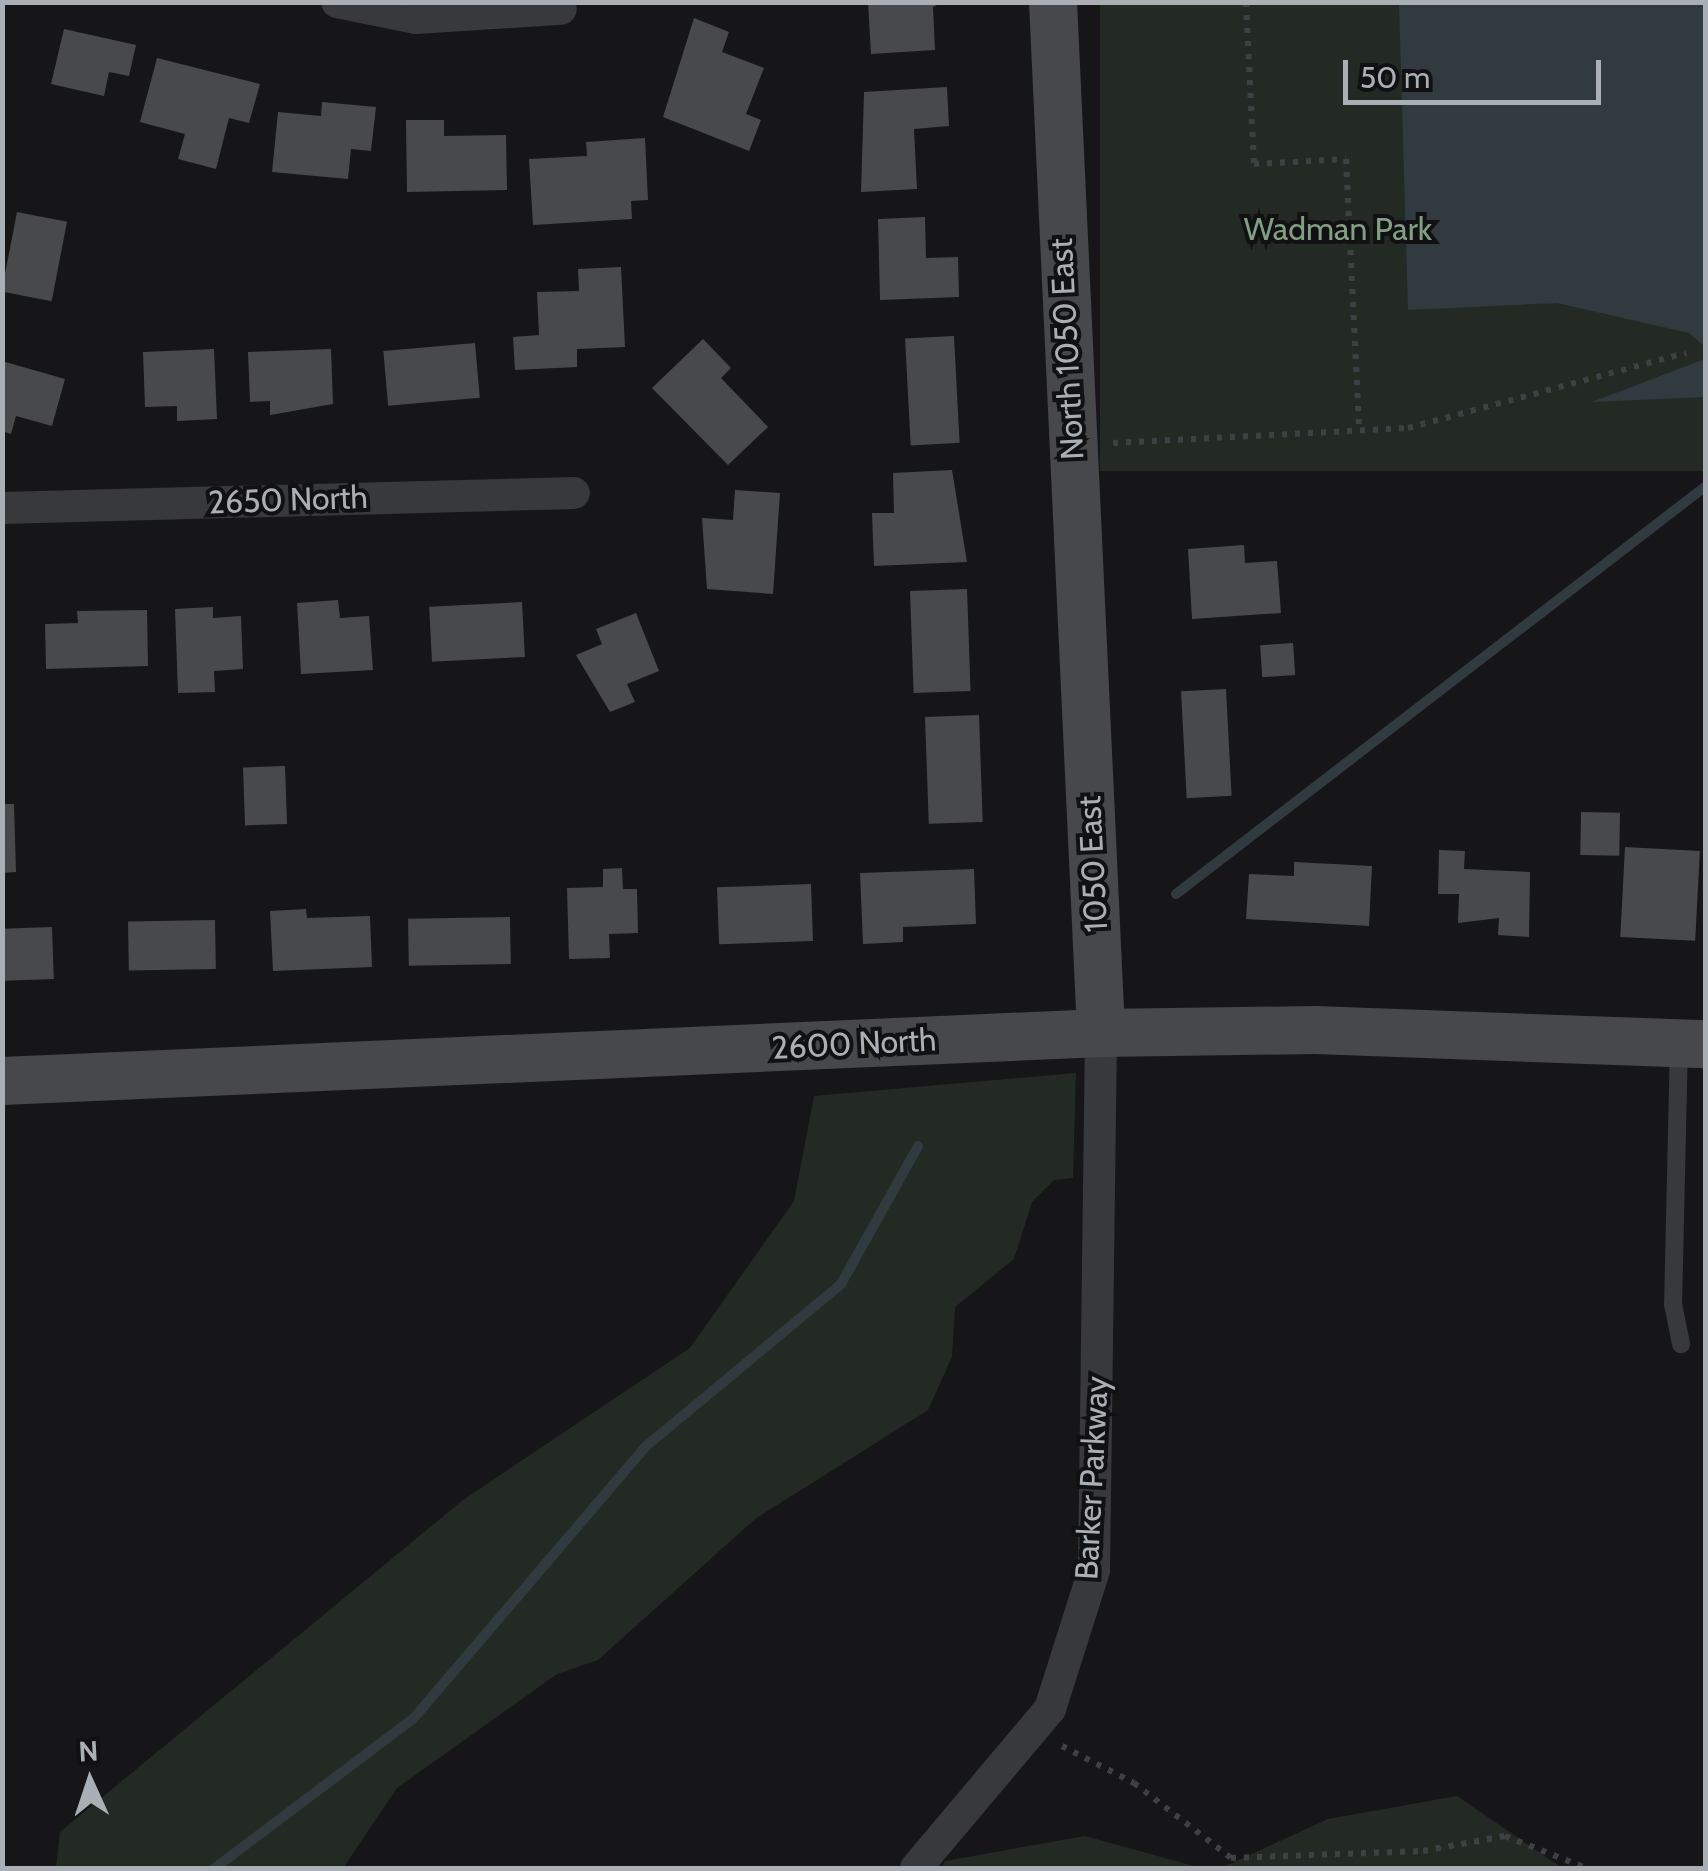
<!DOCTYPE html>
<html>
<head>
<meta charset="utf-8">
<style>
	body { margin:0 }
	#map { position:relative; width:1708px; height:1871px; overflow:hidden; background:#161618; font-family:Cabin,sans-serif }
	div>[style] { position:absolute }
	.green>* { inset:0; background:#232a23; transform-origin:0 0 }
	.water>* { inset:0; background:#313a3f }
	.stream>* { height:10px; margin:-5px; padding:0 5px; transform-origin:5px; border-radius:5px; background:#313a3f }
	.building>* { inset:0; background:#48494d; transform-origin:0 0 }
	.path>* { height:6px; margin-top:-3px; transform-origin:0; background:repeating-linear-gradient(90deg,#3e4043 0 5px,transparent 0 13px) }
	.lane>* { height:18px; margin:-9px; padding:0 9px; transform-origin:9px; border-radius:9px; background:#38393c }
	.street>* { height:32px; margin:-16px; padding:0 16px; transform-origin:16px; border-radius:16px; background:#38393c }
	.secondary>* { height:48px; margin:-24px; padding:0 24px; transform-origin:24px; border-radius:24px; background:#46484c }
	span { translate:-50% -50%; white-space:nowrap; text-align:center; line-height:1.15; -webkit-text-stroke:8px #111113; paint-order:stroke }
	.park-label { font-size:32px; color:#839f83 }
	.street-label { font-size:32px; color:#aaafb6 }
	.frame { position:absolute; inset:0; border:5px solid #aaafb6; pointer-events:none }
	.north { position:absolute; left:40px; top:1731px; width:100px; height:100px; -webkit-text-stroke:8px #111113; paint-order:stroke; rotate:357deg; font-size:28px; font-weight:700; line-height:40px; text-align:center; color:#aaafb6 }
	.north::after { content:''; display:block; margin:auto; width:35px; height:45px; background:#aaafb6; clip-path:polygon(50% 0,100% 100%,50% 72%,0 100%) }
	.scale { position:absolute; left:1343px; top:60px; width:258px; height:45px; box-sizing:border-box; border:5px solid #aaafb6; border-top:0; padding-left:12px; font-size:30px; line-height:35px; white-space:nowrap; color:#aaafb6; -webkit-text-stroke:8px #111113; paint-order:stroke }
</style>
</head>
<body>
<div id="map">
	<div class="green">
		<div style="left:1100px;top:3px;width:605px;height:468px"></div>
		<div style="clip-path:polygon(1076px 1073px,1073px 1178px,1054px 1180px,1032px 1202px,1014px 1259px,955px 1307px,952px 1357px,928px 1410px,755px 1519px,598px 1660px,557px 1674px,397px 1788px,343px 1868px,56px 1868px,60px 1832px,463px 1500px,690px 1348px,794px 1201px,814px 1096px)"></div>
		<div style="clip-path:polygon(1457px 1796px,1562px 1868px,1221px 1868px,1328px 1819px)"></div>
		<div style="clip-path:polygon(1085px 1836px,1201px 1868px,942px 1868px,945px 1861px)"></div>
	</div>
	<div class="water">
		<div style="clip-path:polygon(1399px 3px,1705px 3px,1705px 347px,1689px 333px,1557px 303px,1408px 310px)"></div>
		<div style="clip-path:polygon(1705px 359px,1705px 397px,1592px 402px)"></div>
	</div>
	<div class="stream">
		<div style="left:1176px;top:894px;width:669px;rotate:-37.59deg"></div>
		<div style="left:215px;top:1868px;width:248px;rotate:-37deg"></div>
		<div style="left:413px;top:1719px;width:358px;rotate:-49.5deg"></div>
		<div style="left:645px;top:1447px;width:255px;rotate:-39.7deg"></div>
		<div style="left:841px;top:1284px;width:158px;rotate:-60.8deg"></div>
	</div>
	<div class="building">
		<div style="clip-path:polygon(868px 2px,943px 2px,933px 7px,935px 50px,871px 54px)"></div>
		<div style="clip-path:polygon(694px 18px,729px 32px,722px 52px,764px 68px,746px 114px,761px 120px,749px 151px,663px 117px)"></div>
		<div style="clip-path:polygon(64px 29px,136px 45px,129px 76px,109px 72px,104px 96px,51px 84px)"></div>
		<div style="clip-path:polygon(157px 58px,260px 84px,249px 123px,229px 118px,216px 169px,178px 159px,185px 134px,140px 122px)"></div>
		<div style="clip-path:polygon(947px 87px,949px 126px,914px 129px,917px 189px,861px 192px,864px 92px)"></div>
		<div style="clip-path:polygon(322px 102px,376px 107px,371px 151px,351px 149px,348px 179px,272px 172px,278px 112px,321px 116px)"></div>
		<div style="clip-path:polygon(406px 120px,444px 120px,444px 136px,506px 135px,507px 190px,407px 192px)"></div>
		<div style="clip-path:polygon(645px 138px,648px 200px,631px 201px,632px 219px,533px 225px,529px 159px,587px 156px,586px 142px)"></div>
		<div style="left:17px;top:212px;width:51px;height:81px;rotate:11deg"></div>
		<div style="clip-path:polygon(925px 217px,926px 258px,958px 257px,959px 297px,880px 300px,878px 219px)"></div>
		<div style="clip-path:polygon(621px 267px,625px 347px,577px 349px,577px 367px,515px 370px,513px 337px,539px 335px,537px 292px,579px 291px,578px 269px)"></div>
		<div style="left:954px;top:336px;width:107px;height:49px;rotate:87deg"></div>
		<div style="clip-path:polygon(703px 339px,731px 368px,721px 378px,768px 427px,728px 465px,652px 388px)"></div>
		<div style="left:475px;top:343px;width:55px;height:92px;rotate:85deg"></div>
		<div style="clip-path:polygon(214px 349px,217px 419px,177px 421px,177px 406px,145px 407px,143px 352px)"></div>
		<div style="clip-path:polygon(331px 349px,333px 404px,270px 415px,270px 401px,250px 402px,248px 352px)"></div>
		<div style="clip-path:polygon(2px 361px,65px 379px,52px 426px,16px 416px,11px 434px,2px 431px)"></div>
		<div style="clip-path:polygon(952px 470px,967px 562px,874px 566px,872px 513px,894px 513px,893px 473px)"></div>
		<div style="clip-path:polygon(735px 490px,780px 493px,773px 594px,707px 589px,702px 518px,733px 520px)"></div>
		<div style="clip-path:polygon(1244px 545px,1245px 563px,1277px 561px,1281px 613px,1192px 619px,1188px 549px)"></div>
		<div style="left:967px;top:589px;width:102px;height:57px;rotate:88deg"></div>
		<div style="clip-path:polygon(338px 600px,340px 618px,369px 616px,373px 670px,301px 674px,297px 603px)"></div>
		<div style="left:522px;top:602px;width:55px;height:93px;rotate:87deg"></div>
		<div style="clip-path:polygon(213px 607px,213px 618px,241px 616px,243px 669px,214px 671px,215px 692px,178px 693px,175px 609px)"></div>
		<div style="clip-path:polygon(147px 610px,148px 666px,46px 669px,45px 624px,78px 623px,77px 611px)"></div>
		<div style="clip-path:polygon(636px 613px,659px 671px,627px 684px,635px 702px,610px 712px,576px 655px,602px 644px,596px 629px)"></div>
		<div style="left:1293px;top:643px;width:32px;height:33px;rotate:86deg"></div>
		<div style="left:1226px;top:689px;width:107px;height:45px;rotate:87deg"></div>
		<div style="left:979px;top:715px;width:107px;height:54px;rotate:88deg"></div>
		<div style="left:285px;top:766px;width:58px;height:42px;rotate:88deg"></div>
		<div style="clip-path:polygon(2px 804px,14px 804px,16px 872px,2px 873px)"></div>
		<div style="left:1581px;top:812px;width:39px;height:43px;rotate:1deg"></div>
		<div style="left:1625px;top:847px;width:75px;height:90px;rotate:3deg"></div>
		<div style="clip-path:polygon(1439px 850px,1465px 851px,1464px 869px,1530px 872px,1529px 937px,1498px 935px,1499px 918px,1458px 923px,1459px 894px,1438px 894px)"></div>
		<div style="clip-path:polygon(1294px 862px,1372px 866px,1369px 926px,1246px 919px,1249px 874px,1294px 876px)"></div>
		<div style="clip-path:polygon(622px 868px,623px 889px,637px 889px,638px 933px,609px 934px,610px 958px,569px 959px,567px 888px,603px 887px,603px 869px)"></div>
		<div style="clip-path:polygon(974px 869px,976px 924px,903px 927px,903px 942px,863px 944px,860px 873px)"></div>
		<div style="left:811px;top:884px;width:57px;height:94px;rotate:88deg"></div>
		<div style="clip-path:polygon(306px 909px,307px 918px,370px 916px,372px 967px,273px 971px,270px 911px)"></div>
		<div style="left:510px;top:917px;width:47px;height:102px;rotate:89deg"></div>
		<div style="left:215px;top:920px;width:49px;height:87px;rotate:89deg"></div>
		<div style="left:52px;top:927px;width:52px;height:50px;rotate:88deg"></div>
	</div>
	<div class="path">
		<div style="left:1246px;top:2px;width:162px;rotate:87.2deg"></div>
		<div style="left:1254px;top:164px;width:92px;rotate:-3.1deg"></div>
		<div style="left:1346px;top:159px;width:268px;rotate:87.2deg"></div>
		<div style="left:1113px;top:443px;width:295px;rotate:-2.9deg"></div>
		<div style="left:1408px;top:428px;width:288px;rotate:-15.1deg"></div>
		<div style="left:1062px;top:1746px;width:81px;rotate:27.2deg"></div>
		<div style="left:1134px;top:1783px;width:123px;rotate:37.7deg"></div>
		<div style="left:1231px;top:1858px;width:192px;rotate:-2.1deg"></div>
		<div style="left:1423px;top:1851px;width:83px;rotate:-10.4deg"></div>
		<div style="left:1505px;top:1836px;width:87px;rotate:21.6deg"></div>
	</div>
	<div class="lane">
		<div style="left:1679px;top:1043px;width:261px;rotate:91.3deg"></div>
		<div style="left:1673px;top:1304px;width:41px;rotate:78.7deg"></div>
	</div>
	<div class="street">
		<div style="left:337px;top:2px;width:81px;rotate:11.4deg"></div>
		<div style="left:416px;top:18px;width:145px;rotate:-3.6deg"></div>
		<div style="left:2px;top:508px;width:572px;rotate:-1.5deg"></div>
		<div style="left:916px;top:1868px;width:208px;rotate:-49.9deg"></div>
		<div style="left:1050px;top:1709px;width:146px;rotate:-72.4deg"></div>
		<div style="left:1094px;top:1570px;width:537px;rotate:-89.25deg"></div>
	</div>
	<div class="secondary">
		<div style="left:1053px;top:2px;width:1032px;rotate:87.33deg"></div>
		<div style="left:2px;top:1081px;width:1100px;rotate:-2.5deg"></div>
		<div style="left:1101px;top:1033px;width:214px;rotate:-0.8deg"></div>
		<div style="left:1315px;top:1030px;width:391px;rotate:2.1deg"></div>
	</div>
	<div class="park-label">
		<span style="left:1338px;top:229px">Wadman Park</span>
	</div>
	<div class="street-label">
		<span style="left:1067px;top:349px;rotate:-93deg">North 1050 East</span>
		<span style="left:288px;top:500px;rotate:-2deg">2650 North</span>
		<span style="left:1093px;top:864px;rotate:-93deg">1050 East</span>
		<span style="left:854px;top:1044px;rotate:-3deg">2600 North</span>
		<span style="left:1092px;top:1478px;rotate:-87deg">Barker Parkway</span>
	</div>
	<div class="frame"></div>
	<div class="north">N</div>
	<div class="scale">50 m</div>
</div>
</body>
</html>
